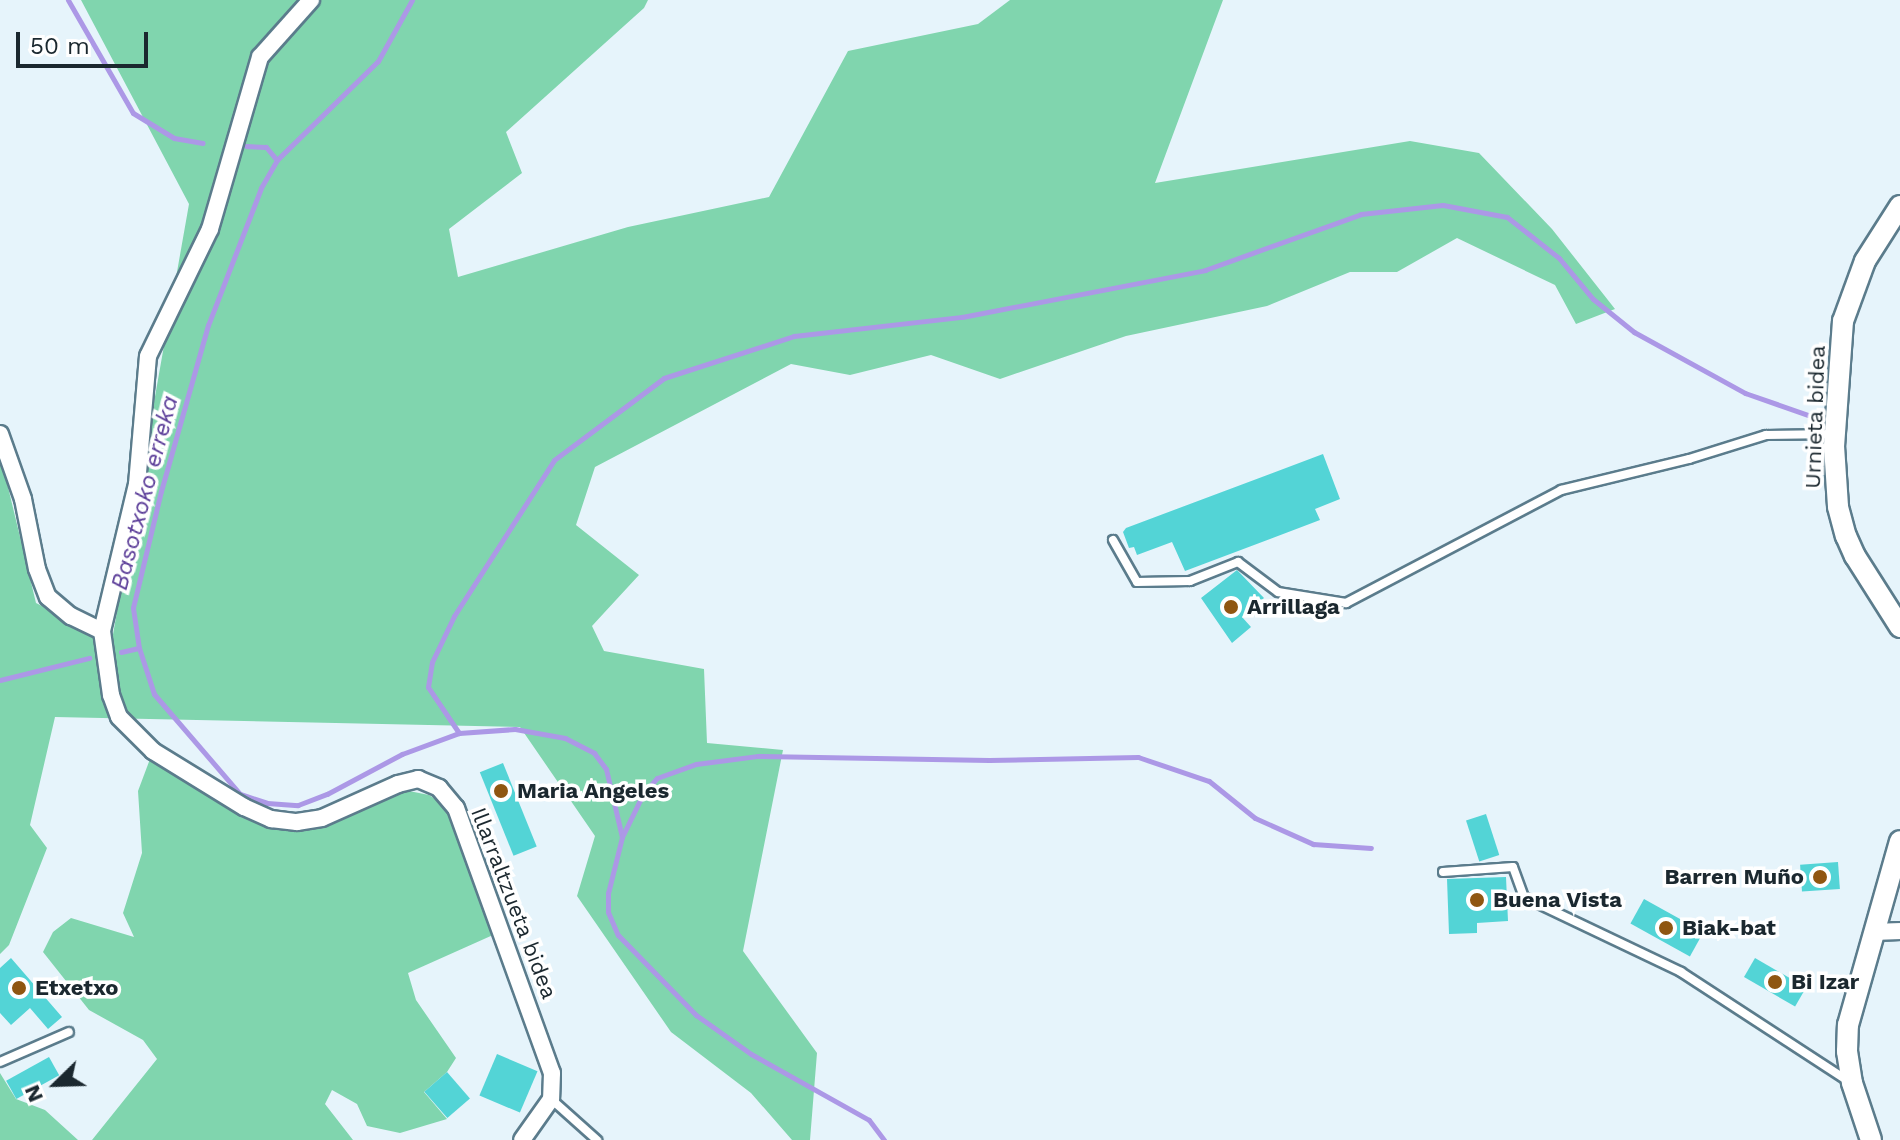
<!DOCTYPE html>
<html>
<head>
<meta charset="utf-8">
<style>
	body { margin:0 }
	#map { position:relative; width:1900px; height:1140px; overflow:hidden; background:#e6f4fb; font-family:"Work Sans",sans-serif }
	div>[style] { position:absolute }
	.green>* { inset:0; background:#80d5ae }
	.stream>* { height:5px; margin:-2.5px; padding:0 2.5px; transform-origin:2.5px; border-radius:2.5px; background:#ac98e6 }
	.building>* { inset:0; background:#53d4d6; transform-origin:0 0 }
	.roads { filter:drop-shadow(2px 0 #5b7c8c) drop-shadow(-2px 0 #5b7c8c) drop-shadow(0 2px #5b7c8c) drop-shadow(0 -2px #5b7c8c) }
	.service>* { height:8px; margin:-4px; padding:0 4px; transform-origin:4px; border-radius:4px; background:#fff }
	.minor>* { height:16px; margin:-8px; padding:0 8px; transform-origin:8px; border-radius:8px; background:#fff }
	.tertiary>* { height:20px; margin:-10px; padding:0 10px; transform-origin:10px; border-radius:10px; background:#fff }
	.dots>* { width:22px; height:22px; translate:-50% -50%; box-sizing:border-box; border:4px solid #fff; border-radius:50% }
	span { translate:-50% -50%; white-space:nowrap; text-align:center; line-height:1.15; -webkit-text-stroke:7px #fff; paint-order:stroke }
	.street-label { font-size:22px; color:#1b282f }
	.poi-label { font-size:22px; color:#1b282f; font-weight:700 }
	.left { translate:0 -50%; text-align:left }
	.right { translate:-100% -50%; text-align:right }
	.water-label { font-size:24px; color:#5c3e99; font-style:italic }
	.north { position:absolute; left:16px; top:1044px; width:80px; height:80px; -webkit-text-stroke:6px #fff; paint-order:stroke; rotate:247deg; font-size:22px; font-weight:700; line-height:32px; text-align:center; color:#1b282f }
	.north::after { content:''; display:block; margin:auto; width:28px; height:36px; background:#1b282f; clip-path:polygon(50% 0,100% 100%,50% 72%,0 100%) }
	.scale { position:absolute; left:16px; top:32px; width:132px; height:36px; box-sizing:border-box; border:4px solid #1b282f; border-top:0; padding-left:10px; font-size:24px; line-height:28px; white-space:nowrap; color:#1b282f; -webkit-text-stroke:6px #fff; paint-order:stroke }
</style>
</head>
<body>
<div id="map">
	<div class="green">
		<div style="clip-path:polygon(81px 0,648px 0,644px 8px,506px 132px,522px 173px,449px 229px,458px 277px,628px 227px,769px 197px,848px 51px,978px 24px,1010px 0,1223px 0,1155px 183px,1410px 141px,1479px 153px,1552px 229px,1615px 309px,1576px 324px,1555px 285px,1457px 238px,1397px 272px,1350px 272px,1267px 306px,1126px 336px,1000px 379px,931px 355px,850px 375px,791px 364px,595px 467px,576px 525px,639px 575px,592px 626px,604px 651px,704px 669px,707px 743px,783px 750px,743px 951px,817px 1053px,810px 1140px,792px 1140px,751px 1093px,671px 1032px,577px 896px,595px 836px,520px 727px,55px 717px,30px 825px,47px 848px,9px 945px,0 954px,0 454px,36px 603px,112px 640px,189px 204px)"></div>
		<div style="clip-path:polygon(153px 751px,244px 807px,297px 822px,409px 791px,429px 795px,443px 804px,451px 816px,493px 935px,408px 973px,416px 1000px,456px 1058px,447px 1072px,424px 1092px,447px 1119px,400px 1133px,367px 1126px,357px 1104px,332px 1090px,325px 1104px,353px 1140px,92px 1140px,157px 1059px,143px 1040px,89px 1010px,43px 952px,53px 932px,71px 918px,134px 937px,123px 913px,142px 853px,138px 791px)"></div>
		<div style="clip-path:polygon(0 1073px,16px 1099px,45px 1110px,78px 1140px,0 1140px)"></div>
	</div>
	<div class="stream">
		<div style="left:68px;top:0;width:130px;rotate:60.1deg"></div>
		<div style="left:133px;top:113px;width:48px;rotate:31.4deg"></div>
		<div style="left:174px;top:138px;width:29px;rotate:10deg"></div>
		<div style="left:412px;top:0;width:70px;rotate:119.1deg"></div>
		<div style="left:378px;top:61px;width:141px;rotate:135.6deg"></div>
		<div style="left:277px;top:160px;width:32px;rotate:120deg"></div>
		<div style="left:261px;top:188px;width:147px;rotate:111.1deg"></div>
		<div style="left:208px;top:325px;width:173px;rotate:105.8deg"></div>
		<div style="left:161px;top:491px;width:120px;rotate:103.5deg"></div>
		<div style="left:133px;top:608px;width:40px;rotate:81.5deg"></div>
		<div style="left:139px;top:648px;width:48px;rotate:71.9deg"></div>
		<div style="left:154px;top:694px;width:132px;rotate:49.3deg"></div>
		<div style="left:240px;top:794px;width:28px;rotate:18deg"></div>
		<div style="left:267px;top:803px;width:31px;rotate:4deg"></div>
		<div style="left:298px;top:805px;width:31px;rotate:-21deg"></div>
		<div style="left:327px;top:794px;width:85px;rotate:-28.1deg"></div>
		<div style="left:402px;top:754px;width:61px;rotate:-20.2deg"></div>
		<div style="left:459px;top:733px;width:56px;rotate:-4.1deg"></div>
		<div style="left:515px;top:729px;width:51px;rotate:10.2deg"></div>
		<div style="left:565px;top:738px;width:33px;rotate:27deg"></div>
		<div style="left:594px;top:753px;width:20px;rotate:53deg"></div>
		<div style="left:606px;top:769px;width:70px;rotate:76.8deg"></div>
		<div style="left:622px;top:837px;width:58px;rotate:104deg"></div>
		<div style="left:608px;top:893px;width:19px;rotate:90deg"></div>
		<div style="left:608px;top:912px;width:25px;rotate:67deg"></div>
		<div style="left:618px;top:935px;width:112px;rotate:45.7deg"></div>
		<div style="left:696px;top:1015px;width:67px;rotate:35.3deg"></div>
		<div style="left:751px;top:1054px;width:135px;rotate:29.2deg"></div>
		<div style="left:869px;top:1120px;width:25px;rotate:53deg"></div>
		<div style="left:246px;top:146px;width:20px;rotate:3deg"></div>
		<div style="left:266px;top:147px;width:17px;rotate:50deg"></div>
		<div style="left:121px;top:652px;width:18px;rotate:-13deg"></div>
		<div style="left:0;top:680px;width:92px;rotate:-13.9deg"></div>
		<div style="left:459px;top:733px;width:55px;rotate:-124deg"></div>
		<div style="left:428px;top:687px;width:25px;rotate:-81deg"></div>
		<div style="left:432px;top:662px;width:51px;rotate:-64.4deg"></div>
		<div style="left:454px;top:616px;width:185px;rotate:-57.3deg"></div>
		<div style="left:554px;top:460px;width:137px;rotate:-36.7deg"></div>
		<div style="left:664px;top:378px;width:137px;rotate:-17.9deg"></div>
		<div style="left:794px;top:336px;width:169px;rotate:-6.5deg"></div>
		<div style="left:962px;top:317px;width:248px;rotate:-10.9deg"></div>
		<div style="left:1205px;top:270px;width:166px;rotate:-19.7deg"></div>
		<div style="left:1361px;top:214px;width:82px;rotate:-6.3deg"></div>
		<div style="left:1443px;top:205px;width:65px;rotate:10.6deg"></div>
		<div style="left:1507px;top:217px;width:66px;rotate:38.3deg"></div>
		<div style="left:1559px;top:258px;width:53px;rotate:50.3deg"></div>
		<div style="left:1593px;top:299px;width:53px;rotate:38.8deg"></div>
		<div style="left:1634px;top:332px;width:127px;rotate:28.8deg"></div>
		<div style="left:1745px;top:393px;width:67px;rotate:19.2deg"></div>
		<div style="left:623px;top:835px;width:46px;rotate:-64deg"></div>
		<div style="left:643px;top:794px;width:21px;rotate:-49deg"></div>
		<div style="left:657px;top:778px;width:41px;rotate:-19.7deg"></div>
		<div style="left:696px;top:764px;width:63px;rotate:-7.4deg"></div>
		<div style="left:758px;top:756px;width:231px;rotate:1deg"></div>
		<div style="left:989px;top:760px;width:149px;rotate:-1.2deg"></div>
		<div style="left:1138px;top:757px;width:75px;rotate:18.7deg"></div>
		<div style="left:1209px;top:781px;width:59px;rotate:38.8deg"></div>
		<div style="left:1255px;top:818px;width:64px;rotate:24.1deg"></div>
		<div style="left:1313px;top:844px;width:58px;rotate:3.9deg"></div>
	</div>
	<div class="building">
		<div style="clip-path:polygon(1323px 454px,1340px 499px,1315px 509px,1320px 520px,1185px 571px,1172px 542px,1137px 555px,1134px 547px,1129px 548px,1123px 532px,1126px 528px)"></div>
		<div style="clip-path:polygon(1237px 570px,1264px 598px,1242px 617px,1251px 627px,1232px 643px,1201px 598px)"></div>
		<div style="left:503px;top:763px;width:90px;height:25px;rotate:68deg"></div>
		<div style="left:1486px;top:814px;width:43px;height:21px;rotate:72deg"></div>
		<div style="left:1838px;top:862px;width:27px;height:38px;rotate:86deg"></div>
		<div style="clip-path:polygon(1506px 877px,1508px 921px,1477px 923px,1477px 933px,1449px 934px,1447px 879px)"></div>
		<div style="left:1644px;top:899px;width:68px;height:28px;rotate:29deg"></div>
		<div style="clip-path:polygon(11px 958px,62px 1017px,48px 1029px,30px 1008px,11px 1025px,0 1013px,0 968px)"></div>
		<div style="left:1755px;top:958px;width:59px;height:22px;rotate:30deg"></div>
		<div style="left:497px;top:1054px;width:44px;height:45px;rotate:23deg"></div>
		<div style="left:49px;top:1057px;width:21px;height:49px;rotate:61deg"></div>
		<div style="left:447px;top:1072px;width:35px;height:30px;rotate:49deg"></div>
	</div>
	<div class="roads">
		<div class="service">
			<div style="left:1113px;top:540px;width:48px;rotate:60.3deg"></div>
			<div style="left:1137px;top:582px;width:53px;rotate:-1.1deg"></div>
			<div style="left:1190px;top:581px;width:52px;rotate:-21.6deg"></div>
			<div style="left:1238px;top:562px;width:50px;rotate:36.9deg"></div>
			<div style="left:1278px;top:592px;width:69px;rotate:9.2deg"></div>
			<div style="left:1346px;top:603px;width:243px;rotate:-27.7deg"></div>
			<div style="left:1561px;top:490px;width:132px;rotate:-13.6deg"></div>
			<div style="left:1689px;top:459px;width:81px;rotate:-17.3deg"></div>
			<div style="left:1766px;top:435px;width:68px;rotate:-0.8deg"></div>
			<div style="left:1443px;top:872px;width:70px;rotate:-4.1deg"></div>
			<div style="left:1513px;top:867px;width:32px;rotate:70deg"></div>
			<div style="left:1524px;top:897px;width:174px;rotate:25.5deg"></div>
			<div style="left:1681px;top:972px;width:199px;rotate:33.1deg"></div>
			<div style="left:0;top:1062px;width:75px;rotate:-23.5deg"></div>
			<div style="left:551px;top:1099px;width:62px;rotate:41.7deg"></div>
		</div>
		<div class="minor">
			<div style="left:311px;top:0;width:76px;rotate:131.8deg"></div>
			<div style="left:260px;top:57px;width:179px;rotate:106.2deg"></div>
			<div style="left:210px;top:229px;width:141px;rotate:116deg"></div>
			<div style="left:148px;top:356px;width:128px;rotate:94.9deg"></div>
			<div style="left:137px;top:484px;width:151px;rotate:103.4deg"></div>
			<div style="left:102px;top:631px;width:65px;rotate:82deg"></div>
			<div style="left:111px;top:695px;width:23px;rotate:70deg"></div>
			<div style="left:119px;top:717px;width:48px;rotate:45deg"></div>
			<div style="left:153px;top:751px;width:107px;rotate:31.6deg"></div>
			<div style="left:244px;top:807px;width:30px;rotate:24deg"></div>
			<div style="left:271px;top:819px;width:26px;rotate:7deg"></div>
			<div style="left:297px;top:822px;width:25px;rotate:-9deg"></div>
			<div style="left:322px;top:818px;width:83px;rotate:-24.1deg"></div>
			<div style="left:398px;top:784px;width:21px;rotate:-14deg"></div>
			<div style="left:418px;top:779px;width:23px;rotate:23deg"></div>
			<div style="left:439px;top:788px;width:26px;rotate:50deg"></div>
			<div style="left:456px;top:808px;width:282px;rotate:70.1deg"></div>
			<div style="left:552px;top:1073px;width:26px;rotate:92deg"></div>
			<div style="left:551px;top:1099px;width:50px;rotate:125.3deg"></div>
			<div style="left:0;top:434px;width:69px;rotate:70.5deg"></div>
			<div style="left:23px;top:499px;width:71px;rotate:78.7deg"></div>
			<div style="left:37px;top:569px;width:30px;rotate:69deg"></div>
			<div style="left:48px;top:597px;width:30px;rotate:40deg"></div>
			<div style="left:71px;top:616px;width:34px;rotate:26deg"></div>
			<div style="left:1874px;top:932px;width:26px;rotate:-2deg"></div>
		</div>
		<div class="tertiary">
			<div style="left:1900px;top:206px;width:65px;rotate:122.5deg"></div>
			<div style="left:1865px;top:261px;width:64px;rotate:110.1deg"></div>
			<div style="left:1843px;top:321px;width:125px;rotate:94.1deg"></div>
			<div style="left:1834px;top:446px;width:61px;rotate:86.2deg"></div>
			<div style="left:1838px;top:507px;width:30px;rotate:75deg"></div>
			<div style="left:1846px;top:536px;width:22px;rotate:66deg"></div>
			<div style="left:1855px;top:556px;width:84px;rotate:57.6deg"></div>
			<div style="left:1871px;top:1140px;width:60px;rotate:-108.4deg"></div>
			<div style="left:1852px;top:1083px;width:32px;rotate:-99deg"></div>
			<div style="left:1847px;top:1051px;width:26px;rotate:-88deg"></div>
			<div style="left:1848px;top:1025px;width:191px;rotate:-74.2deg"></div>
		</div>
	</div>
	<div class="dots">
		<div style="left:1231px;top:607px;background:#8f5611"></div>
		<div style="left:501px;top:791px;background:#8f5611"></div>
		<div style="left:1820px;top:877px;background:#8f5611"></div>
		<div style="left:1477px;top:900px;background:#8f5611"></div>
		<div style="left:1666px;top:928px;background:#8f5611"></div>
		<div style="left:1775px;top:982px;background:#8f5611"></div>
		<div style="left:19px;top:988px;background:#8f5611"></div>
	</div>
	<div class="street-label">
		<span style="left:1815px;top:417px;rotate:-88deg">Urnieta bidea</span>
		<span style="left:514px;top:903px;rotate:69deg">Illarraltzueta bidea</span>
	</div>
	<div class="poi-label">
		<span class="left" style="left:1247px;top:607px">Arrillaga</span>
		<span class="left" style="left:517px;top:791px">Maria Angeles</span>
		<span class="right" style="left:1804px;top:877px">Barren Muño</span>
		<span class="left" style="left:1493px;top:900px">Buena Vista</span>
		<span class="left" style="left:1682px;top:928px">Biak-bat</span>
		<span class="left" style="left:1791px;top:982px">Bi Izar</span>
		<span class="left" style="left:35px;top:988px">Etxetxo</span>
	</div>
	<div class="water-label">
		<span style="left:145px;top:493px;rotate:-75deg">Basotxoko erreka</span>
	</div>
	<div class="north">N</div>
	<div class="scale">50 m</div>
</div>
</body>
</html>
